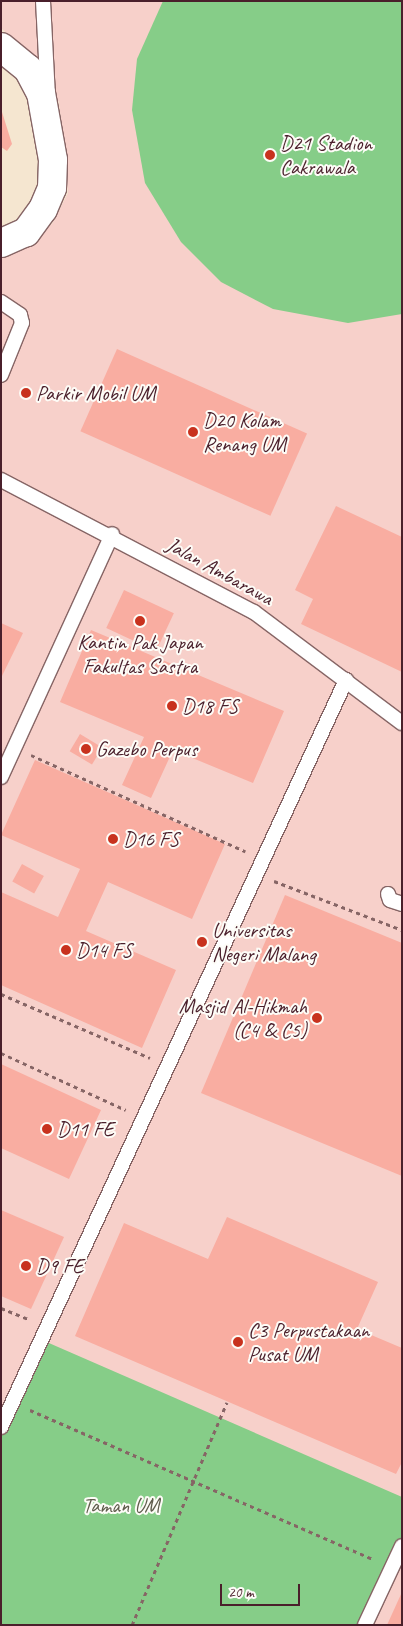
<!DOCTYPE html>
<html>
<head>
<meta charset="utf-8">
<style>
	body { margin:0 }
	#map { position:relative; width:403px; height:1626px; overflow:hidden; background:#f5e6d0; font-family:Caveat,sans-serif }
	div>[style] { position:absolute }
	.built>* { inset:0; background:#f7d0ca }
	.green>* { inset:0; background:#86cd88 }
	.building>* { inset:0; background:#f9ada1; transform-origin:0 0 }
	.path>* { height:3px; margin-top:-1.5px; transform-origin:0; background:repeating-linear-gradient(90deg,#866565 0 4px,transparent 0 8px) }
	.roads { filter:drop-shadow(1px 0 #866565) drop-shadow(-1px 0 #866565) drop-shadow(0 1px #866565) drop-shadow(0 -1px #866565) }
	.lane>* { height:14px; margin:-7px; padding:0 7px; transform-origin:7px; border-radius:7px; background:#fff }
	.street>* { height:28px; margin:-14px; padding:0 14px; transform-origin:14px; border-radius:14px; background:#fff }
	.dots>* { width:14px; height:14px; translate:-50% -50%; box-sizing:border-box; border:2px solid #fdfcf7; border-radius:50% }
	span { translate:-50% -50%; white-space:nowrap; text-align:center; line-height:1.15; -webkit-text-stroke:4px #fdfcf7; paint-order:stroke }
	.poi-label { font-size:21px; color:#4a1f2b }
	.left { translate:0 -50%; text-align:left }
	.right { translate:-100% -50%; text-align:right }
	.street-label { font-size:21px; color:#4a1f2b }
	.park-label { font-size:21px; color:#5f5c4c }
	.frame { position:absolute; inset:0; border:2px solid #4a1f2b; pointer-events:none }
	.scale { position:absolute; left:220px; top:1584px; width:80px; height:22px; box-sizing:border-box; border:2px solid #4a1f2b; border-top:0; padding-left:6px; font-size:15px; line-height:18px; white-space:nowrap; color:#4a1f2b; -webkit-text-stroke:4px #fdfcf7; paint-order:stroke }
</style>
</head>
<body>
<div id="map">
	<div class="built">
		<div style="clip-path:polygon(1px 1px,402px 1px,402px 1625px,1px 1625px,1px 259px,52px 224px,68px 193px,59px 102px,31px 55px,1px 28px)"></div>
	</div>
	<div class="green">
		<div style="clip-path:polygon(163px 1px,402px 1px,402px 314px,348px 323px,273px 309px,221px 282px,181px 242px,145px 183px,132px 110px,137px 59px)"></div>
		<div style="clip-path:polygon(42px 1340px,402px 1497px,402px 1547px,366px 1625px,1px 1625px,1px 1432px)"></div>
	</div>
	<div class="building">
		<div style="clip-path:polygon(2px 112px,12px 144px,7px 151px,1px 147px)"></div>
		<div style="left:117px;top:349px;width:208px;height:90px;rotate:24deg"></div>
		<div style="clip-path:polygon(336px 506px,402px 537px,402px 672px,301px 624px,313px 599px,295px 590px)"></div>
		<div style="left:124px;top:590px;width:55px;height:42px;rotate:25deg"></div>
		<div style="clip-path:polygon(1px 623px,23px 633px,1px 678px)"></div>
		<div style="clip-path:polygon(91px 630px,284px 711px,253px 783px,173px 750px,151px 798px,122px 785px,144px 737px,60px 702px)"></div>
		<div style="left:80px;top:734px;width:26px;height:20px;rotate:31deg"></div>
		<div style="clip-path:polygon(35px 760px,225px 844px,192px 919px,108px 882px,86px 931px,176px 970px,142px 1048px,1px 985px,1px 892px,58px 917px,80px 869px,1px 835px)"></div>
		<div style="left:22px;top:864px;width:25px;height:20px;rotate:29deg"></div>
		<div style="clip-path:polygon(285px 895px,402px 943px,402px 1176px,201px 1093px)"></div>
		<div style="clip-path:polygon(1px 1064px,101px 1110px,69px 1179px,1px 1148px)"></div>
		<div style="clip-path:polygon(1px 1210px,64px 1237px,31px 1309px,1px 1296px)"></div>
		<div style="clip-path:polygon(227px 1217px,378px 1282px,357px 1329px,402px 1348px,402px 1462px,396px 1474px,75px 1336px,124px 1223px,208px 1259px)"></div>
		<div style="clip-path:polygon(402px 1592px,402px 1625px,387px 1625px)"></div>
	</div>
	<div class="path">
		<div style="left:31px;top:755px;width:235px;rotate:24.2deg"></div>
		<div style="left:274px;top:881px;width:137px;rotate:20.9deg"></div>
		<div style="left:1px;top:994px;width:162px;rotate:23.2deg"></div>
		<div style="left:1px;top:1053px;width:137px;rotate:24.5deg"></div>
		<div style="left:1px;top:1308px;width:29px;rotate:22deg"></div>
		<div style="left:30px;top:1410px;width:374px;rotate:23.5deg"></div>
		<div style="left:132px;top:1625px;width:242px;rotate:-66.9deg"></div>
	</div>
	<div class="roads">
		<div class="lane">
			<div style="left:43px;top:1px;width:94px;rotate:87deg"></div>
			<div style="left:1px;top:302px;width:23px;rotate:34deg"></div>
			<div style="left:20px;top:315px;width:8px;rotate:76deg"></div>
			<div style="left:22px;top:323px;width:56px;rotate:112deg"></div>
			<div style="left:1px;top:480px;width:285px;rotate:27.6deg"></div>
			<div style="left:254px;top:612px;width:185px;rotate:36.9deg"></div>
			<div style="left:1px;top:777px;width:267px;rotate:-65.4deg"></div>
			<div style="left:388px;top:894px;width:6px;rotate:72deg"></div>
			<div style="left:390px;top:900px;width:13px;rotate:18deg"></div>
			<div style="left:1px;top:1427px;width:823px;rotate:-65.21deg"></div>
			<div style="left:365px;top:1625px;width:87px;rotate:-64.9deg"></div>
		</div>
		<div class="street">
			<div style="left:1px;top:47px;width:35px;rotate:39deg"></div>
			<div style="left:28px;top:69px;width:27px;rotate:62deg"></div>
			<div style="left:41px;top:93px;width:68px;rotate:79.8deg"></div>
			<div style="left:53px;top:160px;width:28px;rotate:92deg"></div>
			<div style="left:52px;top:188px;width:23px;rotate:113deg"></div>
			<div style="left:43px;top:209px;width:29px;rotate:126deg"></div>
			<div style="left:26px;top:232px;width:27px;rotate:156deg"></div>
		</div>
	</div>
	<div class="dots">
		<div style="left:270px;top:155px;background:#c8321e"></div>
		<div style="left:26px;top:393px;background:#c8321e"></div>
		<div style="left:193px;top:432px;background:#c8321e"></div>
		<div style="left:140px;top:621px;background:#c8321e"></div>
		<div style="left:172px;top:706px;background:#c8321e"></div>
		<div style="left:86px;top:749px;background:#c8321e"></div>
		<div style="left:113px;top:839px;background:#c8321e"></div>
		<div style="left:202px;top:942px;background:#c8321e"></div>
		<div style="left:66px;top:950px;background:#c8321e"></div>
		<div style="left:317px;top:1018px;background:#c8321e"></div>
		<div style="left:47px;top:1129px;background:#c8321e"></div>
		<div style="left:26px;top:1266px;background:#c8321e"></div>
		<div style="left:238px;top:1342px;background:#c8321e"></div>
	</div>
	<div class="poi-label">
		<span class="left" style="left:280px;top:155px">D21 Stadion<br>Cakrawala</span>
		<span class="left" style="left:36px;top:393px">Parkir Mobil UM</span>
		<span class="left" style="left:203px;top:432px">D20 Kolam<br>Renang UM</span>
		<span style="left:140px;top:654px">Kantin Pak Japan<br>Fakultas Sastra</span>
		<span class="left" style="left:182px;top:706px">D18 FS</span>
		<span class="left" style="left:96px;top:749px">Gazebo Perpus</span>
		<span class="left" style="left:123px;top:839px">D16 FS</span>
		<span class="left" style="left:212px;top:942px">Universitas<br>Negeri Malang</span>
		<span class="left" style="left:76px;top:950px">D14 FS</span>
		<span class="right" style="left:307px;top:1018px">Masjid Al-Hikmah<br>(C4 &amp; C5)</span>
		<span class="left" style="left:57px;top:1129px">D11 FE</span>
		<span class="left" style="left:36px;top:1266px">D9 FE</span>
		<span class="left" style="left:248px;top:1342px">C3 Perpustakaan<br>Pusat UM</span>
	</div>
	<div class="street-label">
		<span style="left:220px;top:571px;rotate:29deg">Jalan Ambarawa</span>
	</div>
	<div class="park-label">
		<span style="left:121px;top:1505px">Taman UM</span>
	</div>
	<div class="frame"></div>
	<div class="scale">20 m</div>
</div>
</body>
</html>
